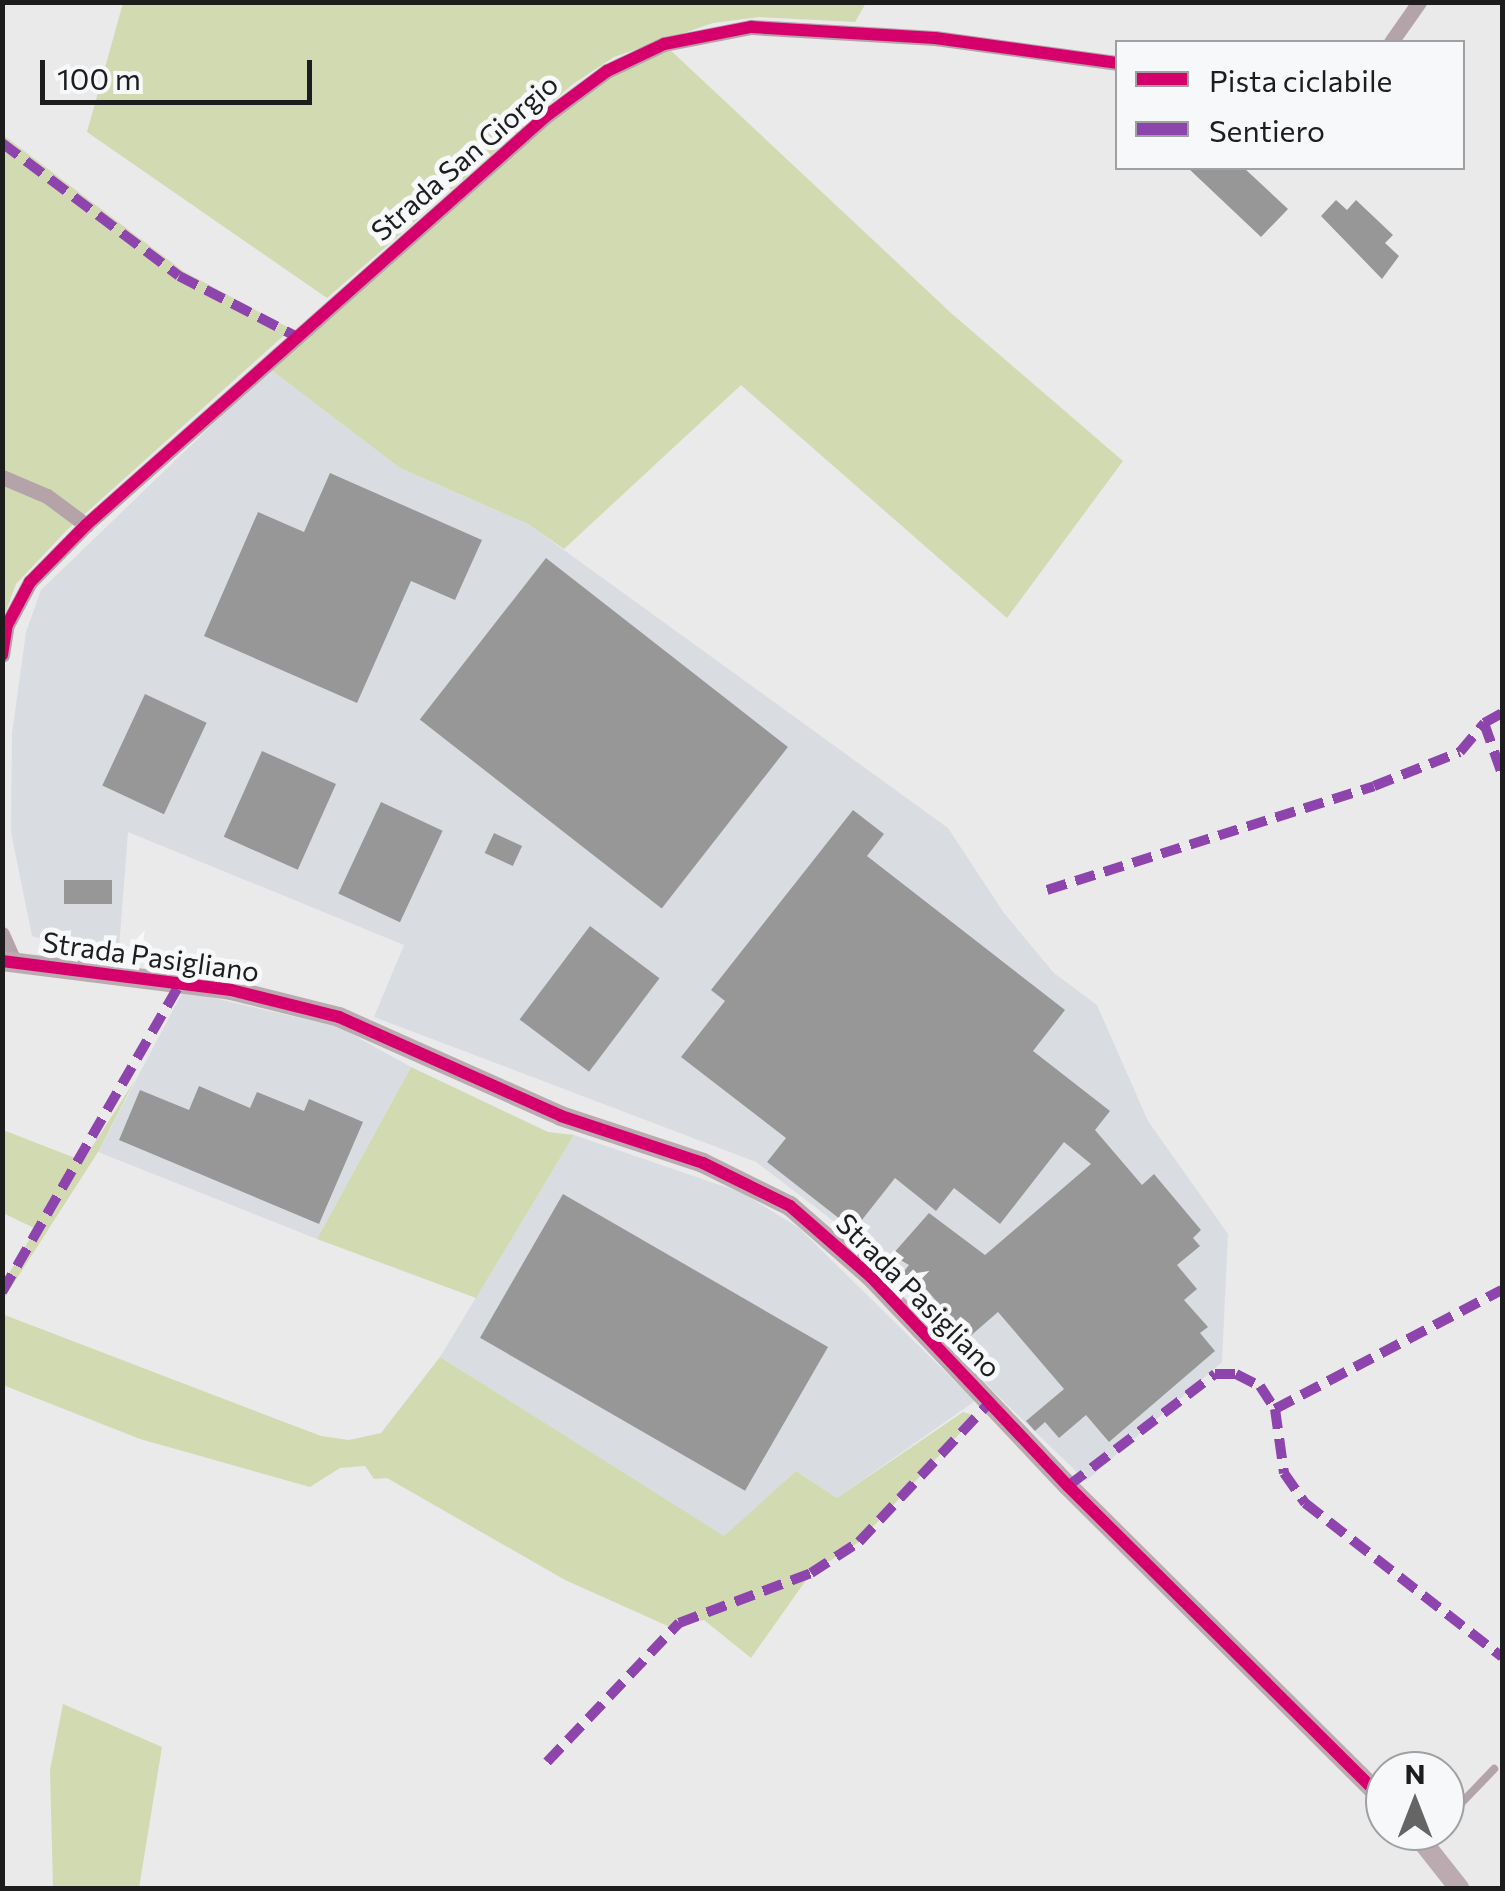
<!DOCTYPE html>
<html>
<head>
<meta charset="utf-8">
<style>
	body { margin:0 }
	#map { position:relative; width:1505px; height:1891px; overflow:hidden; background:#eaeaeb; font-family:Commissioner,sans-serif }
	div>[style] { position:absolute }
	.built>* { inset:0; background:#d9dde1 }
	.green>* { inset:0; background:#d2dab2 }
	.building>* { inset:0; background:#979797; transform-origin:0 0 }
	.lane>* { height:8px; margin:-4px; padding:0 4px; transform-origin:4px; border-radius:4px; background:#b4a3a8 }
	.street>* { height:15px; margin:-7.5px; padding:0 7.5px; transform-origin:7.5px; border-radius:7.5px; background:#b4a3a8 }
	.secondary>* { height:20px; margin:-10px; padding:0 10px; transform-origin:10px; border-radius:10px; background:#bbabb0 }
	.quiet>* { height:10px; margin-top:-5px; transform-origin:0; background:repeating-linear-gradient(90deg,#8e44ad 0 20px,transparent 0 30px) }
	.cycleway>* { height:12px; margin:-6px; padding:0 6px; transform-origin:6px; border-radius:6px; background:#d6006c }
	span { translate:-50% -50%; white-space:nowrap; text-align:center; line-height:1.15; -webkit-text-stroke:10px #f6f8f9; paint-order:stroke }
	.street-label { font-size:28px; color:#1d1d1e }
	.frame { position:absolute; inset:0; border:5px solid #1d1d1e; pointer-events:none }
	.legend { position:absolute; left:1115px; top:40px; width:350px; height:130px; box-sizing:border-box; background:#f6f8f9; border:2px solid #9fa0a1; margin:0; padding:12px 18px; list-style:none; font-size:30px; color:#1d1d1e }
	.legend li { display:flex; align-items:center; gap:20px; height:50px }
	.legend b { width:50px; border:2px solid #9fa0a1 }
	.north { position:absolute; left:1365px; top:1751px; width:100px; height:100px; box-sizing:border-box; background:#f6f8f9; border:2px solid #9fa0a1; border-radius:50%; rotate:0deg; font-size:28px; font-weight:700; line-height:40px; text-align:center; color:#1d1d1e }
	.north::after { content:''; display:block; margin:auto; width:35px; height:45px; background:#656566; clip-path:polygon(50% 0,100% 100%,50% 72%,0 100%) }
	.scale { position:absolute; left:40px; top:60px; width:272px; height:45px; box-sizing:border-box; border:5px solid #1d1d1e; border-top:0; padding-left:12px; font-size:30px; line-height:35px; white-space:nowrap; color:#1d1d1e; -webkit-text-stroke:8px #f6f8f9; paint-order:stroke }
</style>
</head>
<body>
<div id="map">
	<div class="built">
		<div style="clip-path:polygon(270px 369px,400px 468px,528px 524px,948px 828px,1004px 913px,1054px 973px,1097px 1005px,1148px 1121px,1228px 1234px,1222px 1362px,1086px 1481px,994px 1392px,861px 1242px,756px 1162px,374px 1017px,404px 945px,128px 832px,118px 961px,32px 936px,11px 832px,12px 733px,26px 632px,41px 590px)"></div>
		<div style="clip-path:polygon(183px 991px,339px 1027px,411px 1067px,317px 1239px,98px 1152px)"></div>
		<div style="clip-path:polygon(574px 1135px,743px 1193px,799px 1228px,975px 1401px,837px 1498px,796px 1471px,724px 1537px,440px 1357px)"></div>
	</div>
	<div class="green">
		<div style="clip-path:polygon(123px 3px,866px 3px,855px 22px,759px 17px,713px 23px,614px 57px,573px 84px,327px 298px,87px 132px)"></div>
		<div style="clip-path:polygon(667px 47px,951px 313px,1123px 461px,1007px 618px,741px 385px,564px 549px,528px 524px,400px 468px,270px 369px,548px 121px,612px 72px)"></div>
		<div style="clip-path:polygon(3px 135px,183px 271px,291px 329px,67px 530px,16px 584px,3px 619px)"></div>
		<div style="clip-path:polygon(411px 1067px,548px 1132px,574px 1135px,476px 1298px,317px 1239px)"></div>
		<div style="clip-path:polygon(135px 1080px,98px 1152px,3px 1300px,3px 1283px,36px 1229px,3px 1213px,3px 1130px,83px 1161px)"></div>
		<div style="clip-path:polygon(2px 1314px,321px 1436px,349px 1440px,381px 1433px,440px 1357px,724px 1536px,796px 1471px,837px 1498px,963px 1412px,976px 1416px,859px 1542px,811px 1573px,751px 1658px,704px 1620px,670px 1627px,565px 1580px,387px 1478px,374px 1479px,365px 1466px,340px 1468px,310px 1487px,140px 1439px,3px 1385px)"></div>
		<div style="clip-path:polygon(63px 1704px,162px 1747px,139px 1888px,53px 1888px,50px 1770px)"></div>
	</div>
	<div class="building">
		<div style="clip-path:polygon(1188px 168px,1244px 168px,1288px 209px,1261px 237px)"></div>
		<div style="clip-path:polygon(1336px 200px,1347px 210px,1356px 200px,1393px 235px,1385px 243px,1399px 256px,1382px 279px,1321px 216px)"></div>
		<div style="clip-path:polygon(330px 473px,482px 540px,455px 600px,411px 581px,357px 703px,204px 636px,258px 512px,304px 532px)"></div>
		<div style="left:546px;top:558px;width:307px;height:205px;rotate:38deg"></div>
		<div style="left:145px;top:694px;width:68px;height:101px;rotate:25deg"></div>
		<div style="left:262px;top:751px;width:81px;height:94px;rotate:24deg"></div>
		<div style="left:381px;top:802px;width:68px;height:101px;rotate:25deg"></div>
		<div style="clip-path:polygon(853px 810px,884px 834px,867px 856px,1065px 1010px,1033px 1051px,1110px 1111px,1095px 1130px,1142px 1185px,1154px 1174px,1201px 1230px,1193px 1238px,1200px 1246px,1177px 1265px,1197px 1289px,1184px 1300px,1208px 1327px,1200px 1333px,1215px 1351px,1109px 1442px,1086px 1415px,1059px 1438px,1045px 1422px,1035px 1431px,1026px 1421px,1064px 1389px,998px 1312px,968px 1338px,920px 1282px,917px 1286px,901px 1275px,909px 1265px,892px 1255px,929px 1213px,985px 1255px,1091px 1164px,1064px 1142px,1000px 1224px,954px 1188px,936px 1211px,895px 1178px,854px 1230px,767px 1162px,786px 1138px,681px 1057px,725px 1001px,711px 990px)"></div>
		<div style="left:494px;top:833px;width:31px;height:22px;rotate:25deg"></div>
		<div style="left:64px;top:880px;width:48px;height:24px"></div>
		<div style="left:590px;top:926px;width:87px;height:117px;rotate:37deg"></div>
		<div style="clip-path:polygon(199px 1086px,250px 1108px,257px 1092px,304px 1111px,309px 1099px,363px 1122px,319px 1224px,119px 1140px,140px 1090px,189px 1110px)"></div>
		<div style="left:563px;top:1194px;width:306px;height:166px;rotate:30deg"></div>
	</div>
	<div class="lane">
		<div style="left:1445px;top:1820px;width:71px;rotate:-46.1deg"></div>
	</div>
	<div class="street">
		<div style="left:1391px;top:42px;width:49px;rotate:-55deg"></div>
		<div style="left:2px;top:477px;width:49px;rotate:22.9deg"></div>
		<div style="left:47px;top:496px;width:49px;rotate:36.6deg"></div>
		<div style="left:2px;top:655px;width:30px;rotate:-81deg"></div>
		<div style="left:7px;top:625px;width:49px;rotate:-61.9deg"></div>
		<div style="left:30px;top:582px;width:80px;rotate:-45.5deg"></div>
		<div style="left:86px;top:525px;width:614px;rotate:-41.63deg"></div>
		<div style="left:545px;top:117px;width:77px;rotate:-36.6deg"></div>
		<div style="left:607px;top:71px;width:63px;rotate:-25.3deg"></div>
		<div style="left:664px;top:44px;width:89px;rotate:-11.1deg"></div>
		<div style="left:751px;top:27px;width:184px;rotate:3.4deg"></div>
		<div style="left:935px;top:38px;width:185px;rotate:7.8deg"></div>
		<div style="left:2px;top:934px;width:30px;rotate:66deg"></div>
	</div>
	<div class="secondary">
		<div style="left:2px;top:961px;width:231px;rotate:7.2deg"></div>
		<div style="left:231px;top:990px;width:111px;rotate:14deg"></div>
		<div style="left:339px;top:1017px;width:243px;rotate:24deg"></div>
		<div style="left:561px;top:1116px;width:150px;rotate:18.3deg"></div>
		<div style="left:703px;top:1163px;width:97px;rotate:26.3deg"></div>
		<div style="left:790px;top:1206px;width:108px;rotate:41.2deg"></div>
		<div style="left:871px;top:1277px;width:287px;rotate:46.7deg"></div>
		<div style="left:1068px;top:1486px;width:447px;rotate:44.8deg"></div>
		<div style="left:1414px;top:1831px;width:73px;rotate:51.7deg"></div>
	</div>
	<div class="quiet">
		<div style="left:2px;top:143px;width:221px;rotate:36.9deg"></div>
		<div style="left:179px;top:276px;width:133px;rotate:27.3deg"></div>
		<div style="left:1484px;top:723px;width:54px;rotate:70.6deg"></div>
		<div style="left:1047px;top:890px;width:343px;rotate:-17.6deg"></div>
		<div style="left:1374px;top:786px;width:92px;rotate:-21.6deg"></div>
		<div style="left:1460px;top:752px;width:38px;rotate:-50deg"></div>
		<div style="left:1484px;top:723px;width:21px;rotate:-29deg"></div>
		<div style="left:2px;top:1292px;width:358px;rotate:-60deg"></div>
		<div style="left:1275px;top:1409px;width:256px;rotate:-27.7deg"></div>
		<div style="left:1068px;top:1486px;width:185px;rotate:-37.3deg"></div>
		<div style="left:1215px;top:1374px;width:21px"></div>
		<div style="left:1236px;top:1374px;width:27px;rotate:27deg"></div>
		<div style="left:1260px;top:1386px;width:27px;rotate:57deg"></div>
		<div style="left:1275px;top:1409px;width:65px;rotate:82deg"></div>
		<div style="left:1284px;top:1473px;width:37px;rotate:55deg"></div>
		<div style="left:1305px;top:1503px;width:250px;rotate:38deg"></div>
		<div style="left:547px;top:1762px;width:192px;rotate:-46.5deg"></div>
		<div style="left:679px;top:1623px;width:141px;rotate:-20.7deg"></div>
		<div style="left:811px;top:1573px;width:57px;rotate:-32.9deg"></div>
		<div style="left:859px;top:1542px;width:192px;rotate:-46.9deg"></div>
	</div>
	<div class="cycleway">
		<div style="left:2px;top:655px;width:30px;rotate:-81deg"></div>
		<div style="left:7px;top:625px;width:49px;rotate:-61.9deg"></div>
		<div style="left:30px;top:582px;width:80px;rotate:-45.5deg"></div>
		<div style="left:86px;top:525px;width:614px;rotate:-41.63deg"></div>
		<div style="left:545px;top:117px;width:77px;rotate:-36.6deg"></div>
		<div style="left:607px;top:71px;width:63px;rotate:-25.3deg"></div>
		<div style="left:664px;top:44px;width:89px;rotate:-11.1deg"></div>
		<div style="left:751px;top:27px;width:184px;rotate:3.4deg"></div>
		<div style="left:935px;top:38px;width:185px;rotate:7.8deg"></div>
		<div style="left:2px;top:961px;width:231px;rotate:7.2deg"></div>
		<div style="left:231px;top:990px;width:111px;rotate:14deg"></div>
		<div style="left:339px;top:1017px;width:243px;rotate:24deg"></div>
		<div style="left:561px;top:1116px;width:150px;rotate:18.3deg"></div>
		<div style="left:703px;top:1163px;width:97px;rotate:26.3deg"></div>
		<div style="left:790px;top:1206px;width:108px;rotate:41.2deg"></div>
		<div style="left:871px;top:1277px;width:287px;rotate:46.7deg"></div>
		<div style="left:1068px;top:1486px;width:447px;rotate:44.8deg"></div>
	</div>
	<div class="street-label">
		<span style="left:464px;top:157px;rotate:-41deg">Strada San Giorgio</span>
		<span style="left:151px;top:956px;rotate:8deg">Strada Pasigliano</span>
		<span style="left:919px;top:1295px;rotate:45deg">Strada Pasigliano</span>
	</div>
	<div class="frame"></div>
	<ul class="legend">
	<li><b style="height:12px;background:#d6006c"></b>Pista ciclabile</li>
	<li><b style="height:12px;background:#8e44ad"></b>Sentiero</li>
	</ul>
	<div class="north">N</div>
	<div class="scale">100 m</div>
</div>
</body>
</html>
